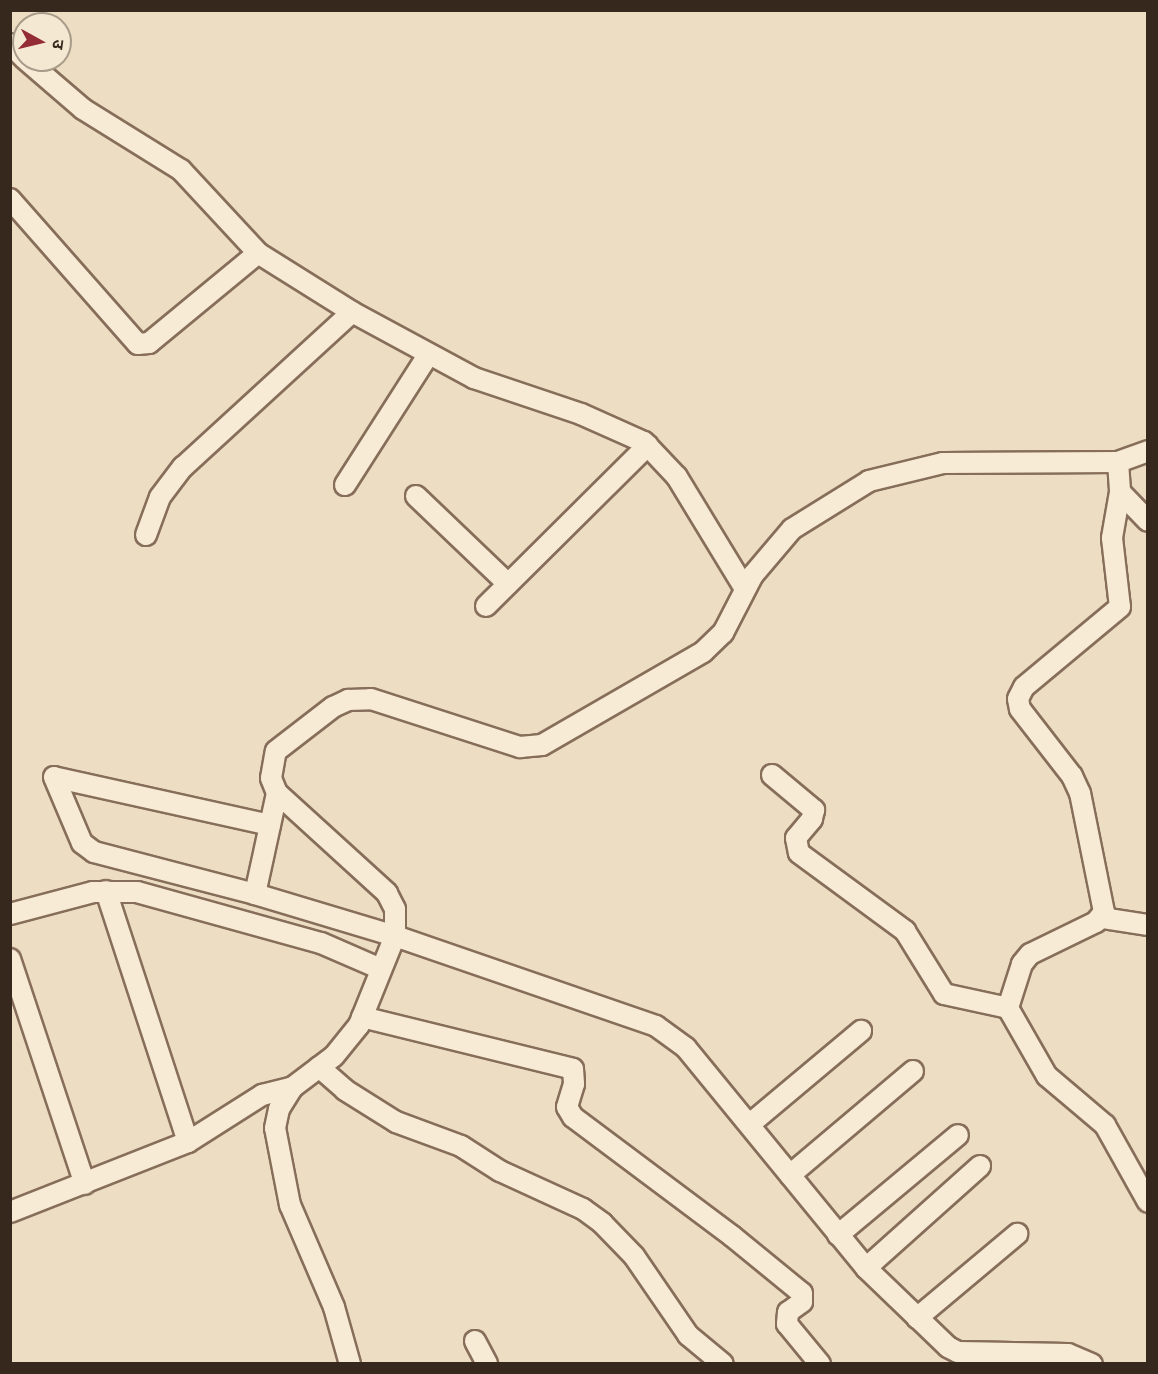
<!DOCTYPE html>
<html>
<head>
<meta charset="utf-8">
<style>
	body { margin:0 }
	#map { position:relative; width:1158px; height:1374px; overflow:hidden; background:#edddc3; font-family:"Times New Roman","Noto Sans Devanagari",serif }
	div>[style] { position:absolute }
	.roads { filter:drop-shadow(2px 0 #866e5a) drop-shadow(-2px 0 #866e5a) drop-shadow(0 2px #866e5a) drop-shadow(0 -2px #866e5a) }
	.minor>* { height:20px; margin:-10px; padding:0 10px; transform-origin:10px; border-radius:10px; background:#f8ebd6 }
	span { translate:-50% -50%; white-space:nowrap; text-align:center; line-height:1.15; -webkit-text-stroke:5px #f4e8d2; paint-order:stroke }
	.frame { position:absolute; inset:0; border:12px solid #37281e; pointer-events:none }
	.north { position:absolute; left:12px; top:12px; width:60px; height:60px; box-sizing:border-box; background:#f4e8d2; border:2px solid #a89b8a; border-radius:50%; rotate:98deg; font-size:16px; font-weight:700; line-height:24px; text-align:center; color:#37281e }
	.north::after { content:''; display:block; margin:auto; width:21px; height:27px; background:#932c35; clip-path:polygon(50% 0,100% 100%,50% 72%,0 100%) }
</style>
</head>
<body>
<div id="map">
	<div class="roads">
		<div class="minor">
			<div style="left:10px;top:44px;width:20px;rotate:45deg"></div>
			<div style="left:26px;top:60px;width:75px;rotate:40.7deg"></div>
			<div style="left:83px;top:109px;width:115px;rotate:31.9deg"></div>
			<div style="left:181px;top:170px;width:113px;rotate:47.1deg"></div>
			<div style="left:258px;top:253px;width:111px;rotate:32.1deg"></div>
			<div style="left:352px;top:312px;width:139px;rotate:28.4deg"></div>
			<div style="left:474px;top:378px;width:113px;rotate:18.6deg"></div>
			<div style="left:581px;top:414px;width:69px;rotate:24deg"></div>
			<div style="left:644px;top:442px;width:48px;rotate:46.7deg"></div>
			<div style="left:677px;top:477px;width:129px;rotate:58.7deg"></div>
			<div style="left:10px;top:199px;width:193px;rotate:48.6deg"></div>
			<div style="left:138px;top:344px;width:11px;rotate:-5deg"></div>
			<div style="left:149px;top:343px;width:141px;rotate:-39.5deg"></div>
			<div style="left:1118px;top:462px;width:30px;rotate:86deg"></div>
			<div style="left:1120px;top:492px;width:47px;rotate:99.9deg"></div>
			<div style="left:1112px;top:538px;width:69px;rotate:83.4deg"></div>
			<div style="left:1120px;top:607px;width:125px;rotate:140.2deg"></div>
			<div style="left:1024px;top:687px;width:13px;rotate:117deg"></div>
			<div style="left:1018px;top:699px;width:10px;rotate:79deg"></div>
			<div style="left:1020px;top:709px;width:85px;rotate:52.2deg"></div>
			<div style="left:1072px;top:776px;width:19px;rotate:65deg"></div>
			<div style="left:1080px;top:793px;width:121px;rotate:78.6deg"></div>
			<div style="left:1104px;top:912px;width:13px;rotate:129deg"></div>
			<div style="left:1096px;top:922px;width:73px;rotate:154.1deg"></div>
			<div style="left:1030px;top:954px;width:13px;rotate:129deg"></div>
			<div style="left:1022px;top:964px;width:46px;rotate:107.7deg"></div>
			<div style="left:1008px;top:1008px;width:78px;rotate:60.2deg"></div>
			<div style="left:1047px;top:1076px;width:76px;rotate:40.2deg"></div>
			<div style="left:1105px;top:1125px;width:88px;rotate:60.8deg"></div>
			<div style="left:345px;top:485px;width:154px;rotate:-57.4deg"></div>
			<div style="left:1120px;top:492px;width:40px;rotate:46deg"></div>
			<div style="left:416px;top:496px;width:127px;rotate:43.7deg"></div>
			<div style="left:146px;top:535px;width:40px;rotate:-69.8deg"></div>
			<div style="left:160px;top:497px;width:38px;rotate:-53deg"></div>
			<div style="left:183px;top:467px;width:229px;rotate:-42.5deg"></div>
			<div style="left:486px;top:606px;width:228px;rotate:-44.8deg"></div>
			<div style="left:772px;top:775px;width:55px;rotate:39.8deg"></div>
			<div style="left:814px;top:810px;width:9px;rotate:103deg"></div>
			<div style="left:812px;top:819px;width:25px;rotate:130deg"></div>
			<div style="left:796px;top:838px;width:15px;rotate:79deg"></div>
			<div style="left:799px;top:853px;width:132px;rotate:36.3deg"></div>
			<div style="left:905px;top:931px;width:74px;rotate:58.2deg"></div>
			<div style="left:944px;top:994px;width:66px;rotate:12.3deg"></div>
			<div style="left:270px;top:825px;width:221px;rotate:-167.5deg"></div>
			<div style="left:54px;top:777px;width:72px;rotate:67deg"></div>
			<div style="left:82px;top:843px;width:15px;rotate:37deg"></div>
			<div style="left:94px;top:852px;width:166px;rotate:14.6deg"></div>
			<div style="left:255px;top:894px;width:146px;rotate:16.7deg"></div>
			<div style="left:395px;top:936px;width:276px;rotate:19deg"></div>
			<div style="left:656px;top:1026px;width:37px;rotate:36deg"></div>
			<div style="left:686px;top:1048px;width:284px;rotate:50.7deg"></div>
			<div style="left:866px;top:1268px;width:114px;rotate:43.9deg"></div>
			<div style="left:948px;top:1347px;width:11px;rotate:27deg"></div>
			<div style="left:958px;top:1352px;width:110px;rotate:1deg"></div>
			<div style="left:1068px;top:1354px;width:26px;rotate:23deg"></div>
			<div style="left:106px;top:891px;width:264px;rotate:71.9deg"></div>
			<div style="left:255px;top:894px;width:103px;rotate:-77.7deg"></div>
			<div style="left:10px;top:914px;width:86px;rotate:-14.8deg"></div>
			<div style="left:93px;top:892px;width:44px"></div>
			<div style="left:137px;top:892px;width:191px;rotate:15.5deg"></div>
			<div style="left:321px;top:943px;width:65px;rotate:23.4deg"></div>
			<div style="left:1102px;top:918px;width:47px;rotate:8.7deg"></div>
			<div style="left:10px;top:959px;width:237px;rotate:71.6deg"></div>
			<div style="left:362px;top:1017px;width:217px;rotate:13.8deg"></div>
			<div style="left:573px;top:1069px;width:15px;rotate:86deg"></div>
			<div style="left:574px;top:1084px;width:24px;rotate:107deg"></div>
			<div style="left:567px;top:1107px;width:12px;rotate:59deg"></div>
			<div style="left:573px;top:1117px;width:199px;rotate:36.8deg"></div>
			<div style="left:732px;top:1236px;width:90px;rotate:39.2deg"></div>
			<div style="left:802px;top:1293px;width:9px;rotate:90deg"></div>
			<div style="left:802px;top:1302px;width:17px;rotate:144deg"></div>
			<div style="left:788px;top:1312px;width:12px;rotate:95deg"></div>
			<div style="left:787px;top:1324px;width:52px;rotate:50.5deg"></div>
			<div style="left:319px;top:1067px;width:35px;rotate:41deg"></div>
			<div style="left:345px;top:1090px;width:60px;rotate:32.1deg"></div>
			<div style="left:396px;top:1122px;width:69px;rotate:20.3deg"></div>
			<div style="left:461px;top:1146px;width:46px;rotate:32.7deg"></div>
			<div style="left:500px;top:1171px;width:91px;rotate:24.6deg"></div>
			<div style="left:583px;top:1209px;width:24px;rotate:36deg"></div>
			<div style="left:602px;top:1223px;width:46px;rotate:45.9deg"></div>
			<div style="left:634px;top:1256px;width:96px;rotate:55.6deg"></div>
			<div style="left:688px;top:1335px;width:45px;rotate:39.6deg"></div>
			<div style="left:750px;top:1124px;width:145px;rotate:-40deg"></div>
			<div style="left:790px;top:1175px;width:161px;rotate:-40.2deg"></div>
			<div style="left:10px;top:1212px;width:191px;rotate:-21.5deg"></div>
			<div style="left:188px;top:1142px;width:88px;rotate:-32.4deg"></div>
			<div style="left:262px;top:1095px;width:32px;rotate:-14deg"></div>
			<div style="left:838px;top:1235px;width:156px;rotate:-39.8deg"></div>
			<div style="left:866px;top:1268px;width:153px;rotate:-41.8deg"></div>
			<div style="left:917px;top:1318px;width:131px;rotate:-40deg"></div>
			<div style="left:475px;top:1341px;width:26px;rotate:62deg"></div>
			<div style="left:350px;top:1364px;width:59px;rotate:-105.7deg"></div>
			<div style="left:334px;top:1307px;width:111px;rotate:-113.3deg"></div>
			<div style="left:290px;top:1205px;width:78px;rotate:-101deg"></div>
			<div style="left:275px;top:1128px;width:19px;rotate:-78deg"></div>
			<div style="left:279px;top:1109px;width:26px;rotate:-58deg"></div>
			<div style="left:293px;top:1087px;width:51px;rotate:-37.1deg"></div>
			<div style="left:334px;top:1056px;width:40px;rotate:-51deg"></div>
			<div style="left:359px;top:1025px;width:96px;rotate:-68deg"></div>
			<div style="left:395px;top:936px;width:27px;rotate:-90deg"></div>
			<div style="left:395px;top:909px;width:18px;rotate:-117deg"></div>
			<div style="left:387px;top:893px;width:149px;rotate:-137.7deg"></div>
			<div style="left:277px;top:793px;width:16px;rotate:-112deg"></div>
			<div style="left:271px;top:778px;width:27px;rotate:-80deg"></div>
			<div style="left:276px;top:751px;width:72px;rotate:-37.7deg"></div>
			<div style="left:333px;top:707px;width:17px;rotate:-25deg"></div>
			<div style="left:348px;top:700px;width:23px;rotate:-2deg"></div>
			<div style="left:371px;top:699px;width:157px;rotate:17.9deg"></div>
			<div style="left:520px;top:747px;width:22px;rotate:-5deg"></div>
			<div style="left:542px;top:745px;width:186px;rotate:-30deg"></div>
			<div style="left:703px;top:652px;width:28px;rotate:-44deg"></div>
			<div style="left:723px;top:633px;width:65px;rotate:-62.7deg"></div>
			<div style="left:753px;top:575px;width:60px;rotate:-49.7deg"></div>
			<div style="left:792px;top:529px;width:91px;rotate:-31.9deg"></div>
			<div style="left:869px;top:481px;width:76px;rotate:-13.7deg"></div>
			<div style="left:943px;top:463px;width:175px;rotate:-0.3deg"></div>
			<div style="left:1118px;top:462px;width:32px;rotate:-20deg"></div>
		</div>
	</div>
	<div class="frame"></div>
	<div class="north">उ</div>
</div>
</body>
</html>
